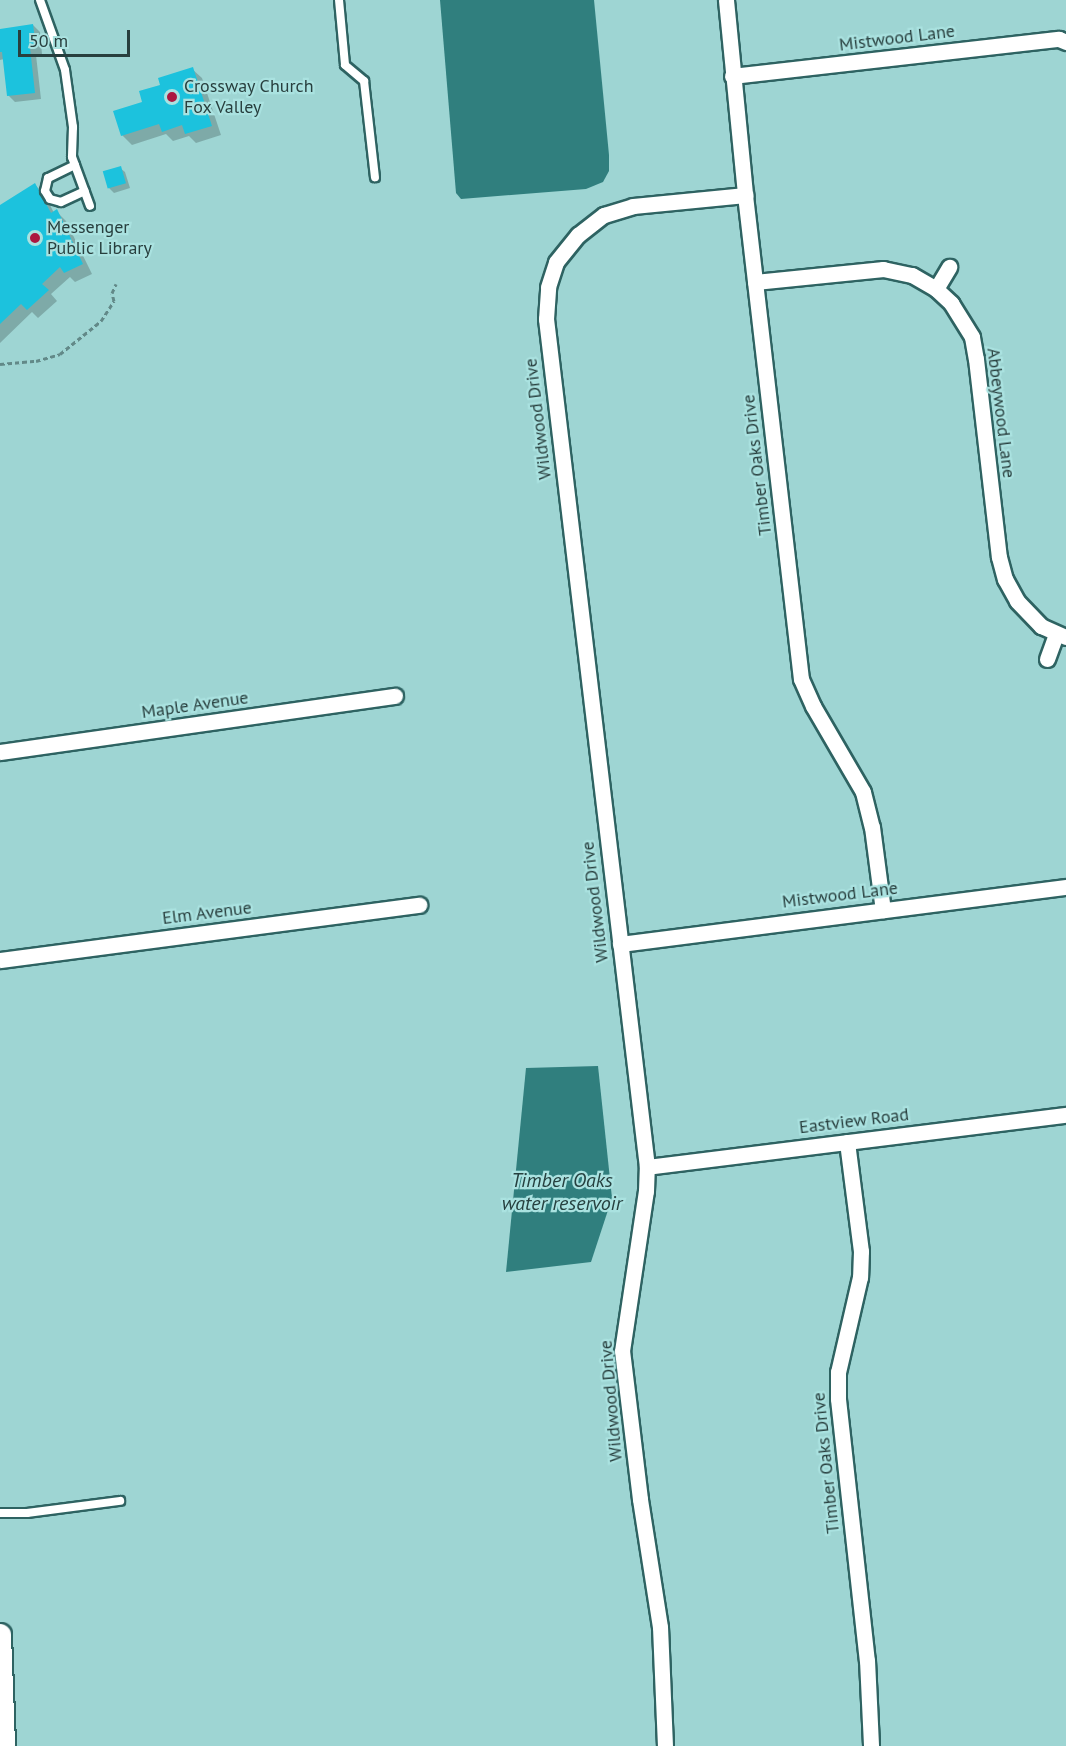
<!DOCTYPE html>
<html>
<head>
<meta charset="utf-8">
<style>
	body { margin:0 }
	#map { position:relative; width:1066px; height:1746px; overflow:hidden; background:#9ed5d3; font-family:"PT Sans",sans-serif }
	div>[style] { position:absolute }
	.water>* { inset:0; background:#307f7e }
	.shadow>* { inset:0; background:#0003 }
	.building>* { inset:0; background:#1cc2dd; transform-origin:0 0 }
	.path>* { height:3px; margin-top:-1.5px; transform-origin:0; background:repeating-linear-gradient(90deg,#628988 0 4.5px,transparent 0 7.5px) }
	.roads { filter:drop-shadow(2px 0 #2e6362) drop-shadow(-2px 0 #2e6362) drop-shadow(0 2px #2e6362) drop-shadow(0 -2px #2e6362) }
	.lane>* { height:8px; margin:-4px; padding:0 4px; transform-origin:4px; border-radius:4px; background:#fff }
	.street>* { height:15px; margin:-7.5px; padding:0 7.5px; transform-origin:7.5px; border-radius:7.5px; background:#fff }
	.primary>* { height:22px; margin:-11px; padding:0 11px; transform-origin:11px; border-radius:11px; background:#fff }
	.dots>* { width:16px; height:16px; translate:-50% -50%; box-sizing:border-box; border:3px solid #aae2e0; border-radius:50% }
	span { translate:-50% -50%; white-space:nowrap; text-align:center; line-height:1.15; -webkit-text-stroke:4.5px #aae2e0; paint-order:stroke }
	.street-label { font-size:18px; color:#283f3e }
	.poi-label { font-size:18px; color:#283f3e }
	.left { translate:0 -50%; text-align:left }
	.water-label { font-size:20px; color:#26403f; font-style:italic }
	.scale { position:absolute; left:18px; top:30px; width:112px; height:27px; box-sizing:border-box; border:3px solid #283f3e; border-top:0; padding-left:8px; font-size:18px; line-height:21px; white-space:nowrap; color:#283f3e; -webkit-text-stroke:4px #aae2e0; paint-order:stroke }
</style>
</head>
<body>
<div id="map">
	<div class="water">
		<div style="clip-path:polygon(440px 0,594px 0,609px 155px,609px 171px,603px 182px,586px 189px,461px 199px,456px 193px)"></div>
		<div style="clip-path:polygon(598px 1066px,612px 1198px,591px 1262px,506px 1272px,526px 1068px)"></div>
	</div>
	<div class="shadow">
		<div style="clip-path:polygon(33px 25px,40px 32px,42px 54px,36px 55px,41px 99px,15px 102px,8px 95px,4px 59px,0 60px,0 30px)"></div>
		<div style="clip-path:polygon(192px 69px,202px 78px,221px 135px,196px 143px,189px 136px,173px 141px,166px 134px,132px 145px,122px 135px,144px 103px,162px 86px)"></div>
		<div style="clip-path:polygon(120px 168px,125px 172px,130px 188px,114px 193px,109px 188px)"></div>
		<div style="clip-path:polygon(35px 185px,45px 195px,54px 213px,56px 211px,66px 221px,92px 274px,75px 282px,70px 277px,51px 294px,57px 301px,38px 318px,32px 312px,0 343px,0 207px)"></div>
	</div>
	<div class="building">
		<div style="clip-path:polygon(33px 24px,36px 48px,30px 48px,35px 93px,7px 96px,2px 52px,0 52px,0 29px)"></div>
		<div style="clip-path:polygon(193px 67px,212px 126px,185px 134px,182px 125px,162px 132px,159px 124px,121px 136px,113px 111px,142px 102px,139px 91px,160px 85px,158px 78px)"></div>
		<div style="left:121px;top:166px;width:18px;height:19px;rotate:74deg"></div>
		<div style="clip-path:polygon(35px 183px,51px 213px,57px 209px,83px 264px,64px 273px,60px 267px,42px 284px,49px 290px,27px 310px,21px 304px,0 324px,0 205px)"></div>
	</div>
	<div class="path">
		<div style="left:0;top:364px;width:36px;rotate:-5deg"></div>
		<div style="left:36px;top:361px;width:25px;rotate:-16deg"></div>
		<div style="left:60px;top:354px;width:53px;rotate:-38.8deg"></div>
		<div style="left:101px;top:321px;width:24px;rotate:-57deg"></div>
		<div style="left:114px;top:301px;width:8px;rotate:-104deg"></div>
		<div style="left:112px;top:293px;width:10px;rotate:-66deg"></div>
	</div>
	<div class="roads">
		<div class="lane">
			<div style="left:40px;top:0;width:74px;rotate:70.3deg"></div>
			<div style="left:65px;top:70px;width:58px;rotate:82deg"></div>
			<div style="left:73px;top:127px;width:30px;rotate:92deg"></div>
			<div style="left:72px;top:157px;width:52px;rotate:69.8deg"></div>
			<div style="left:339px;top:0;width:65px;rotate:84.7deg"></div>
			<div style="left:345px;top:65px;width:25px;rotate:40deg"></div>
			<div style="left:364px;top:81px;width:97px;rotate:83.5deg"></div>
			<div style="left:75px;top:165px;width:30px;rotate:154deg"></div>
			<div style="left:48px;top:178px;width:13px;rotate:103deg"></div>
			<div style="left:45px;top:191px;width:9px;rotate:58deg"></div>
			<div style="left:50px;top:199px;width:11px;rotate:15deg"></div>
			<div style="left:61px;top:202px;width:26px;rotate:-25deg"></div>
			<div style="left:0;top:1513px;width:27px"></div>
			<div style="left:27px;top:1513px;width:94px;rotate:-7.4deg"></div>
		</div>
		<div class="street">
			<div style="left:726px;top:0;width:196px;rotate:84.4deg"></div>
			<div style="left:745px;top:195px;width:487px;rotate:83.4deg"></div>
			<div style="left:801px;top:679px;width:30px;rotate:66deg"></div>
			<div style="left:813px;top:706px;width:99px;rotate:59.8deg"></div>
			<div style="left:863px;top:792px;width:36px;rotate:76deg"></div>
			<div style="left:872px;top:827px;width:84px;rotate:82.5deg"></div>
			<div style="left:732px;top:76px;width:329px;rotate:-6.5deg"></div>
			<div style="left:1059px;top:39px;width:8px;rotate:23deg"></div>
			<div style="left:755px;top:282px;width:129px;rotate:-5.8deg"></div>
			<div style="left:883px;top:269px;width:30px;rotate:12deg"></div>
			<div style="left:912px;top:275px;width:28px;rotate:30deg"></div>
			<div style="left:936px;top:289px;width:21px;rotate:43deg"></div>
			<div style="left:951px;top:303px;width:40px;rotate:58deg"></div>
			<div style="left:972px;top:337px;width:22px;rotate:80deg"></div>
			<div style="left:976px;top:359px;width:199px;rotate:83.4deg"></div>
			<div style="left:999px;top:557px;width:23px;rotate:75deg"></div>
			<div style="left:1005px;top:579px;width:25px;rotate:61deg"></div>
			<div style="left:1017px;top:601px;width:35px;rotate:46deg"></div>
			<div style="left:1041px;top:626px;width:27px;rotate:24deg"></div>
			<div style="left:936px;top:289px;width:26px;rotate:-59deg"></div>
			<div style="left:1047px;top:659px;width:27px;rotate:-70deg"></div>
			<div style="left:0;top:752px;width:399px;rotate:-8.1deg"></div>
			<div style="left:620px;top:944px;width:450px;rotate:-7.3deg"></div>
			<div style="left:0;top:960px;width:423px;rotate:-7.5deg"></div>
			<div style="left:847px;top:1142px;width:110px;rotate:82.7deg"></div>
			<div style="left:861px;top:1251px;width:26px;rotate:92deg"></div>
			<div style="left:860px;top:1277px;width:98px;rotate:103deg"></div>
			<div style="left:838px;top:1372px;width:27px;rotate:90deg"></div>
			<div style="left:838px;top:1399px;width:263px;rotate:83.7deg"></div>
			<div style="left:867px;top:1660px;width:86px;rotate:87.3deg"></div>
			<div style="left:647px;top:1167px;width:422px;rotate:-7.1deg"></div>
			<div style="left:665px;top:1746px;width:119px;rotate:-92.4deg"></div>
			<div style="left:660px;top:1627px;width:130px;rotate:-98.9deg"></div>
			<div style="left:640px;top:1499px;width:149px;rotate:-96.9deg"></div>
			<div style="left:622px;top:1351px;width:162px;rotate:-81.5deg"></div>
			<div style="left:646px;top:1191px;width:24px;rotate:-88deg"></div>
			<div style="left:647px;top:1167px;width:854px;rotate:-96.79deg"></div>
			<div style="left:546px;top:319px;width:32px;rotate:-86deg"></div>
			<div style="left:548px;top:287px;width:26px;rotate:-72deg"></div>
			<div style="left:556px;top:262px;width:35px;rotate:-51deg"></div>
			<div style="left:578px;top:235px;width:33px;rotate:-38deg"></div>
			<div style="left:604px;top:215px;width:30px;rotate:-17deg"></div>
			<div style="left:633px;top:206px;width:113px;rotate:-5.6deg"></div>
		</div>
		<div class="primary">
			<div style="left:0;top:1635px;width:111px;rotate:87.9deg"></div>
		</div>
	</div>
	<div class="dots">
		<div style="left:172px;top:97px;background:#ac1740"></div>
		<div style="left:35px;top:238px;background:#ac1740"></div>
	</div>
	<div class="street-label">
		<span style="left:897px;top:38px;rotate:-7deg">Mistwood Lane</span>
		<span style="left:1001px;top:413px;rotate:83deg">Abbeywood Lane</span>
		<span style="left:538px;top:419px;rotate:-97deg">Wildwood Drive</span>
		<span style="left:757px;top:465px;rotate:-97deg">Timber Oaks Drive</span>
		<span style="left:195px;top:705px;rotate:-8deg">Maple Avenue</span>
		<span style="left:840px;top:895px;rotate:-7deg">Mistwood Lane</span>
		<span style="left:595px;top:902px;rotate:-97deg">Wildwood Drive</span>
		<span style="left:207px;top:913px;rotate:-7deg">Elm Avenue</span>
		<span style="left:854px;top:1121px;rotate:-7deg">Eastview Road</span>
		<span style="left:611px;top:1401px;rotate:-95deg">Wildwood Drive</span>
		<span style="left:826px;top:1463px;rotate:-96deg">Timber Oaks Drive</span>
	</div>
	<div class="poi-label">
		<span class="left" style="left:184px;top:97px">Crossway Church<br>Fox Valley</span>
		<span class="left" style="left:47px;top:238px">Messenger<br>Public Library</span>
	</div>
	<div class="water-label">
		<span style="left:562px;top:1192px">Timber Oaks<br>water reservoir</span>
	</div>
	<div class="scale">50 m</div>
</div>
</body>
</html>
